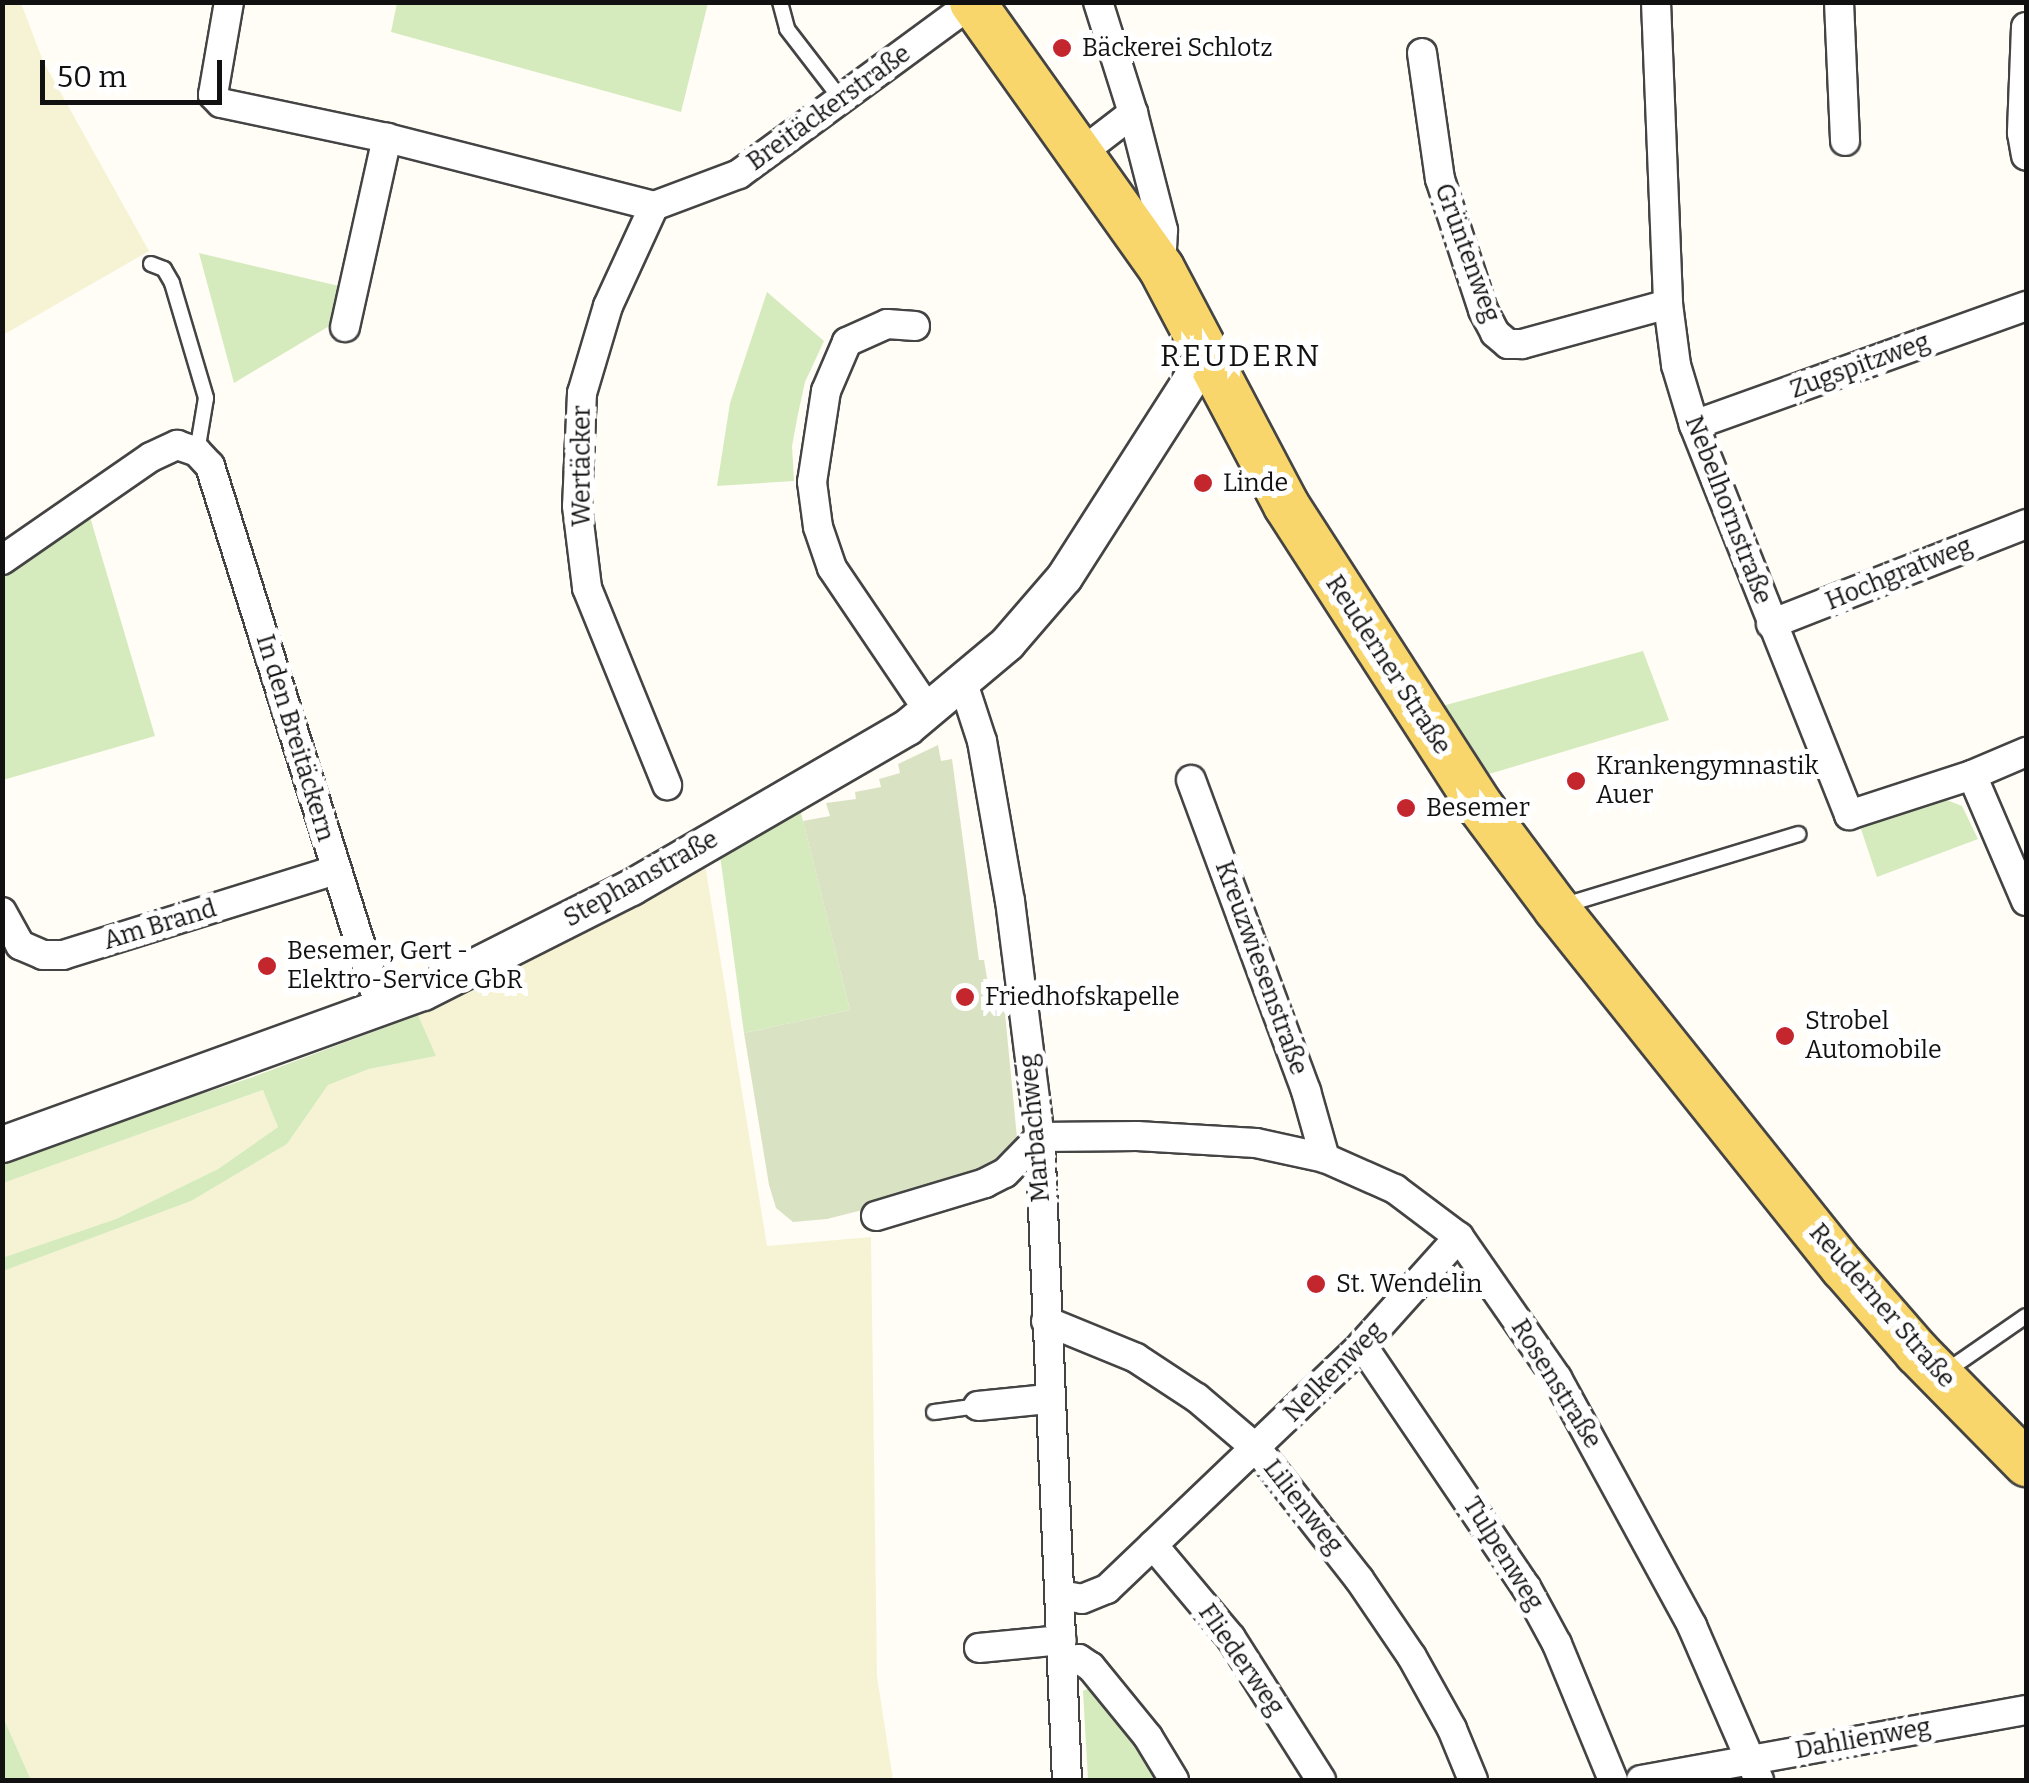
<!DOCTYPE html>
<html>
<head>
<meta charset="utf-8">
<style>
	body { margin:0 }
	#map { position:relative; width:2029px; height:1783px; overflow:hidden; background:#fffdf5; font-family:Bitter,serif }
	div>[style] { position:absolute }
	.farmland>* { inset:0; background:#f6f3d4 }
	.green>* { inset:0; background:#d5ebbd }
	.cemetery>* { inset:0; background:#d9e3c4 }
	.roads { filter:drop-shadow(2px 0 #444) drop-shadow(-2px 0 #444) drop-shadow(0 2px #444) drop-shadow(0 -2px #444) }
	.service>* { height:14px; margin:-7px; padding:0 7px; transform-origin:7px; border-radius:7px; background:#fff }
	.minor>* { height:28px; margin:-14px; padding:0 14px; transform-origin:14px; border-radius:14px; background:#fff }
	.tertiary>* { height:35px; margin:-17.5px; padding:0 17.5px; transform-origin:17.5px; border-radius:17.5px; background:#fff }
	.primary>* { height:45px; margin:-22.5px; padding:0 22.5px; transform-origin:22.5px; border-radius:22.5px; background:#f9d66b }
	.dots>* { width:28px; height:28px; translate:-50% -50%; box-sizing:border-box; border:5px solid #fff; border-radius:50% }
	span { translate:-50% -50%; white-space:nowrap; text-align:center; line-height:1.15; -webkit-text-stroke:10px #fff; paint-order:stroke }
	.poi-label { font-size:25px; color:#111 }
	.left { translate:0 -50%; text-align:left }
	.street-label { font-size:25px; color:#111 }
	.quarter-label { font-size:30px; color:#111; letter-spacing:2.5px }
	.frame { position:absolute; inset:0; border:5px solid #111; pointer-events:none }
	.scale { position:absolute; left:40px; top:60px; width:182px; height:45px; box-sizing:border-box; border:5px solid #111; border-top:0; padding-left:12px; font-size:30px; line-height:35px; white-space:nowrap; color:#111; -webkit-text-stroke:8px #fff; paint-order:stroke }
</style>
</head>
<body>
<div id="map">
	<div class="farmland">
		<div style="clip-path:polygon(3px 2px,21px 3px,43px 61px,149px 251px,3px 335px)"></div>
		<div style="clip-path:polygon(705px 864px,767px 1246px,871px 1237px,877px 1676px,893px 1780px,31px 1780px,3px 1717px,2px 1271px,191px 1201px,287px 1144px,328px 1085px,369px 1069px,435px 1056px,418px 1015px,589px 930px)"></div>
		<div style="clip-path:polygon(264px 1090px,278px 1127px,218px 1169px,116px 1219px,3px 1258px,2px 1183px)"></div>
	</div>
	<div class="green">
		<div style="clip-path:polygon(397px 3px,397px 2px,708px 3px,681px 112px,391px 32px)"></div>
		<div style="clip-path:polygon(199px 253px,339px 286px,331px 325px,234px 383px)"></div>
		<div style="clip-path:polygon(767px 292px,824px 341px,805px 382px,798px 414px,792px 446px,794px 481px,717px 486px,730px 403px)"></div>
		<div style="clip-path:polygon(90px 517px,155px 736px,3px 780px,3px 574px)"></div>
		<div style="clip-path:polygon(1643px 651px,1669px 720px,1479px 777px,1435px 708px)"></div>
		<div style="clip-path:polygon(1939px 797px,1962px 806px,1978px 839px,1877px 877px,1858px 820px)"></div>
		<div style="clip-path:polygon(800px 809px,850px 1010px,744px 1033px,720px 855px)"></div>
		<div style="clip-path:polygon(418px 1015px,436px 1056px,369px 1069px,328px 1085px,287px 1144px,191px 1201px,3px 1271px,2px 1258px,116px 1219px,218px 1169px,278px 1127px,263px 1090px,3px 1183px,3px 1159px,253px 1077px)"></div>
		<div style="clip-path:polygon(1095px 1685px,1162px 1780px,1088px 1780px,1083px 1691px)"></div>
		<div style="clip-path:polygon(3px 1717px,31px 1780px,3px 1780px)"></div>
	</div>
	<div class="cemetery">
		<div style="clip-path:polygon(938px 745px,941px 761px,952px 759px,979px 960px,984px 960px,988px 984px,1002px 982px,1017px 1138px,999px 1164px,890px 1203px,827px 1219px,793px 1222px,776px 1208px,769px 1185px,744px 1033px,850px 1010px,803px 821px,830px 816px,826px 803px,856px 799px,855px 792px,881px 787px,879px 779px,900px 773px,898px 764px)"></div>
	</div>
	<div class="roads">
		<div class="service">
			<div style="left:780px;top:2px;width:28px;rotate:75deg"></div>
			<div style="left:787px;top:29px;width:88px;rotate:52.4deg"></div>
			<div style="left:151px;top:264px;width:14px;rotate:21deg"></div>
			<div style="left:164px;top:269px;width:16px;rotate:60deg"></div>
			<div style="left:172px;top:283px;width:120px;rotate:73.5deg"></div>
			<div style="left:206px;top:398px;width:55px;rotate:99.5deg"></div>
			<div style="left:1565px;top:905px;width:244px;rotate:-16.9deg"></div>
			<div style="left:1945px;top:1372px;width:98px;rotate:-34.7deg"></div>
			<div style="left:934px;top:1412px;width:44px;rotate:-7.8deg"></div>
		</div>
		<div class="minor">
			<div style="left:229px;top:2px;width:94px;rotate:99.8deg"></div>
			<div style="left:213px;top:95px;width:11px;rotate:45deg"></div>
			<div style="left:221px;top:103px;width:170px;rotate:11.9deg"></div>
			<div style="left:387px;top:138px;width:276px;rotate:14.3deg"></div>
			<div style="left:654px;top:206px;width:91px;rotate:-20.6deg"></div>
			<div style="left:739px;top:174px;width:289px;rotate:-36.3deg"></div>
			<div style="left:1098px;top:2px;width:116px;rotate:72.5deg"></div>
			<div style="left:1133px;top:113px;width:121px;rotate:75.6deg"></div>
			<div style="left:1163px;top:230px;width:36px;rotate:93deg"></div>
			<div style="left:1656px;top:2px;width:302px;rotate:87.7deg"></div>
			<div style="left:1668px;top:304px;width:62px;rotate:82.5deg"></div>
			<div style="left:1676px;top:365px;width:63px;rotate:73.3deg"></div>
			<div style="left:1694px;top:425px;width:420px;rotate:68.3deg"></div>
			<div style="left:1849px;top:815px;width:129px;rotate:-18deg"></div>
			<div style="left:1972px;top:775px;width:59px;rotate:-23.1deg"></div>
			<div style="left:1839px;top:2px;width:139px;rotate:87.5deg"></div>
			<div style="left:2026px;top:27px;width:106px;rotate:92.2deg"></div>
			<div style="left:2022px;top:133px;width:23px;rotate:80deg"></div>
			<div style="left:1422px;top:53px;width:127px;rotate:81.9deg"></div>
			<div style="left:1440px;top:179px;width:138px;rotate:71.8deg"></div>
			<div style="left:1483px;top:310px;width:26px;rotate:62deg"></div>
			<div style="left:1495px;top:333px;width:17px;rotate:40deg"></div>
			<div style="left:1508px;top:344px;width:14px"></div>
			<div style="left:1522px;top:344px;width:151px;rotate:-15.3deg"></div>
			<div style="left:1081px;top:153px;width:66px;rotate:-37.6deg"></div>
			<div style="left:654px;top:206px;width:110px;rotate:114.7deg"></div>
			<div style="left:608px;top:306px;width:91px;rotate:106.6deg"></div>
			<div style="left:582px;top:393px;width:113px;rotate:92.5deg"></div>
			<div style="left:577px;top:506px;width:83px;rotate:83deg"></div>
			<div style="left:587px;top:588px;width:213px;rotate:67.9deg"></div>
			<div style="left:915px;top:326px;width:28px;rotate:-176deg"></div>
			<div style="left:887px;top:324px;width:44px;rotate:155.8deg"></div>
			<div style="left:847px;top:342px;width:53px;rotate:113.2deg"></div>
			<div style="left:826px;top:391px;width:92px;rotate:98.7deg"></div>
			<div style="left:812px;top:482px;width:45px;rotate:82.4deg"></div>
			<div style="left:818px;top:527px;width:43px;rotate:71.1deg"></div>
			<div style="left:832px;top:568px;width:171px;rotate:55.9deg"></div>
			<div style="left:345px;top:327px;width:194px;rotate:-77.5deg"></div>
			<div style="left:1694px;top:425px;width:353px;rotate:-19.7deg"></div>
			<div style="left:2px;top:560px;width:181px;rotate:-34.7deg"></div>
			<div style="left:151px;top:457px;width:29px;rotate:-25deg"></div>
			<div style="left:177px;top:445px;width:21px;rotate:19deg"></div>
			<div style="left:197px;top:452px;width:19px;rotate:47deg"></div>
			<div style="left:210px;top:466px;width:570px;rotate:72.55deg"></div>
			<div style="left:1771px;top:624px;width:274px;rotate:-21.4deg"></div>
			<div style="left:963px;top:683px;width:61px;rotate:71.9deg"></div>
			<div style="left:982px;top:741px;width:162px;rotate:80.1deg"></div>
			<div style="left:1010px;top:901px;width:238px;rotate:82.8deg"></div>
			<div style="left:1040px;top:1137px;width:644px;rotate:87.6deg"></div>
			<div style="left:1972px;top:775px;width:137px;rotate:66.8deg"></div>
			<div style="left:1191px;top:780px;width:332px;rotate:69.7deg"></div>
			<div style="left:1306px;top:1091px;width:70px;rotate:74.2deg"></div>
			<div style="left:2px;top:912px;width:38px;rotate:61deg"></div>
			<div style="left:20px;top:945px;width:25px;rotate:23deg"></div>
			<div style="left:43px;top:955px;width:20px"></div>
			<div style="left:63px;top:955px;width:286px;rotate:-17.3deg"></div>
			<div style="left:876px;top:1216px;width:114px;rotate:-16.8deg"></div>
			<div style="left:985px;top:1183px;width:22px;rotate:-27deg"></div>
			<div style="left:1005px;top:1173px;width:50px;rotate:-45.8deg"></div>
			<div style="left:1040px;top:1137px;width:97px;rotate:-0.6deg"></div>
			<div style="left:1137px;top:1136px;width:119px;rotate:3.4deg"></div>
			<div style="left:1256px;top:1143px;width:71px;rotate:12.3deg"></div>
			<div style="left:1325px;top:1158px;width:77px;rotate:23.9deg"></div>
			<div style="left:1395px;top:1189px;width:80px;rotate:36.9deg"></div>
			<div style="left:1459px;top:1237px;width:172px;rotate:55.2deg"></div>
			<div style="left:1557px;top:1378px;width:282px;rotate:61.4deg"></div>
			<div style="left:1692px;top:1626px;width:168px;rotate:66.5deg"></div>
			<div style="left:1046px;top:1321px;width:97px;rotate:22.3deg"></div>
			<div style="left:1136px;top:1358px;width:73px;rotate:33.3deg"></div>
			<div style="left:1197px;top:1398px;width:79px;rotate:40.4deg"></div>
			<div style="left:1257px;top:1449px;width:165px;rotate:51.9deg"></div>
			<div style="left:1359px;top:1579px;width:94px;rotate:55.8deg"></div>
			<div style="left:1412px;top:1657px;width:82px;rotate:60.9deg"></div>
			<div style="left:1452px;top:1729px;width:55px;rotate:67.6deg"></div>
			<div style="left:1362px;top:1345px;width:292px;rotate:55.9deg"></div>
			<div style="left:1526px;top:1587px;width:65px;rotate:61.5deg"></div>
			<div style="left:1557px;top:1644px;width:147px;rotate:67.6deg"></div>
			<div style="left:978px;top:1406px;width:70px;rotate:-5.7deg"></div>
			<div style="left:1153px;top:1545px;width:121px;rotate:50deg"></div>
			<div style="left:1231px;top:1638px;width:168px;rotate:57.6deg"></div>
			<div style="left:1060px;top:1595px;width:22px;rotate:10deg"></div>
			<div style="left:1082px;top:1599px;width:27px;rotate:-22deg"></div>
			<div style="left:1107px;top:1589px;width:353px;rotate:-43.7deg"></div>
			<div style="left:1362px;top:1345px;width:145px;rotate:-48.1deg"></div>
			<div style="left:979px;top:1648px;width:83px;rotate:-5.5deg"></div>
			<div style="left:1063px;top:1661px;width:16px;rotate:-7deg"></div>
			<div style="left:1079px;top:1659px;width:14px;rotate:34deg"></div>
			<div style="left:1091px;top:1667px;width:90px;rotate:50.8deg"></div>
			<div style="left:1148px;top:1737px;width:50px;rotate:58.8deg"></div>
			<div style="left:1641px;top:1780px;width:391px;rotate:-10.3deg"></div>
		</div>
		<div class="tertiary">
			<div style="left:2px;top:1144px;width:448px;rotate:-19.9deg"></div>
			<div style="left:423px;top:992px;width:233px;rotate:-26.8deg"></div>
			<div style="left:631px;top:887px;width:319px;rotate:-30.1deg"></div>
			<div style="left:907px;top:727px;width:131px;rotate:-40deg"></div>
			<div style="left:1007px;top:643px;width:87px;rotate:-49.2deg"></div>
			<div style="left:1064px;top:577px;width:234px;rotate:-57.4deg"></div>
			<div style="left:1190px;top:380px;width:26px;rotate:-37deg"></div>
		</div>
		<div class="primary">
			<div style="left:972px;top:2px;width:326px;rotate:54.6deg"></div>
			<div style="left:1161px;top:268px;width:268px;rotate:62.2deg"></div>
			<div style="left:1286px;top:505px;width:358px;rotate:57.2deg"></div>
			<div style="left:1480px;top:806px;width:127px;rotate:53.3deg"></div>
			<div style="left:1556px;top:908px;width:460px;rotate:51.4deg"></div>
			<div style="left:1843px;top:1267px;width:113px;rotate:49deg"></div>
			<div style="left:1917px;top:1352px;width:156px;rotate:45.5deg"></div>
		</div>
	</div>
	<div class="dots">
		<div style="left:1062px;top:48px;background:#c4262e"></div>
		<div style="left:1203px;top:483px;background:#c4262e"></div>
		<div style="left:1576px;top:781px;background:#c4262e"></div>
		<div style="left:1406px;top:808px;background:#c4262e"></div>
		<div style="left:267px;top:966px;background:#c4262e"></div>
		<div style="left:965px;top:997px;background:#c4262e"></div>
		<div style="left:1785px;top:1036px;background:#c4262e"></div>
		<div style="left:1316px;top:1284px;background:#c4262e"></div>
	</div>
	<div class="poi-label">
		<span class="left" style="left:1082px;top:48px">Bäckerei Schlotz</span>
		<span class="left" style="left:1223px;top:483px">Linde</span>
		<span class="left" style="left:1596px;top:781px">Krankengymnastik<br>Auer</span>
		<span class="left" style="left:1426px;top:808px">Besemer</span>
		<span class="left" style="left:287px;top:966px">Besemer, Gert -<br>Elektro-Service GbR</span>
		<span class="left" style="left:985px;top:997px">Friedhofskapelle</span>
		<span class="left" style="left:1805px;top:1036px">Strobel<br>Automobile</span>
		<span class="left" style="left:1336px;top:1284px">St. Wendelin</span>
	</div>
	<div class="street-label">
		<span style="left:829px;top:108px;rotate:-36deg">Breitäckerstraße</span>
		<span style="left:1467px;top:253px;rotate:70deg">Grüntenweg</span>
		<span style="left:1860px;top:366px;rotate:-20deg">Zugspitzweg</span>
		<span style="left:582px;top:466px;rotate:-90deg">Wertäcker</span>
		<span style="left:1728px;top:510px;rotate:69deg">Nebelhornstraße</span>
		<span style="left:1899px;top:574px;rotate:-22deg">Hochgratweg</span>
		<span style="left:1388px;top:665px;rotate:57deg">Reuderner Straße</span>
		<span style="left:295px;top:738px;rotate:73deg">In den Breitäckern</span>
		<span style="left:641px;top:879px;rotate:-29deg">Stephanstraße</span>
		<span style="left:160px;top:925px;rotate:-17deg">Am Brand</span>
		<span style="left:1261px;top:968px;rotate:70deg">Kreuzwiesenstraße</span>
		<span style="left:1035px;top:1128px;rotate:-95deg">Marbachweg</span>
		<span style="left:1882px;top:1306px;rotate:49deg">Reuderner Straße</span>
		<span style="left:1334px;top:1372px;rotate:-45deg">Nelkenweg</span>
		<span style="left:1556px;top:1384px;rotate:58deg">Rosenstraße</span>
		<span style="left:1303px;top:1507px;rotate:52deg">Lilienweg</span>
		<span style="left:1503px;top:1554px;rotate:58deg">Tulpenweg</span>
		<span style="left:1241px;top:1660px;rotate:55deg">Fliederweg</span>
		<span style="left:1863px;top:1739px;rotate:-10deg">Dahlienweg</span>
	</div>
	<div class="quarter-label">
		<span style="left:1241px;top:356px">REUDERN</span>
	</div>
	<div class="frame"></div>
	<div class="scale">50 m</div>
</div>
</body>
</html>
